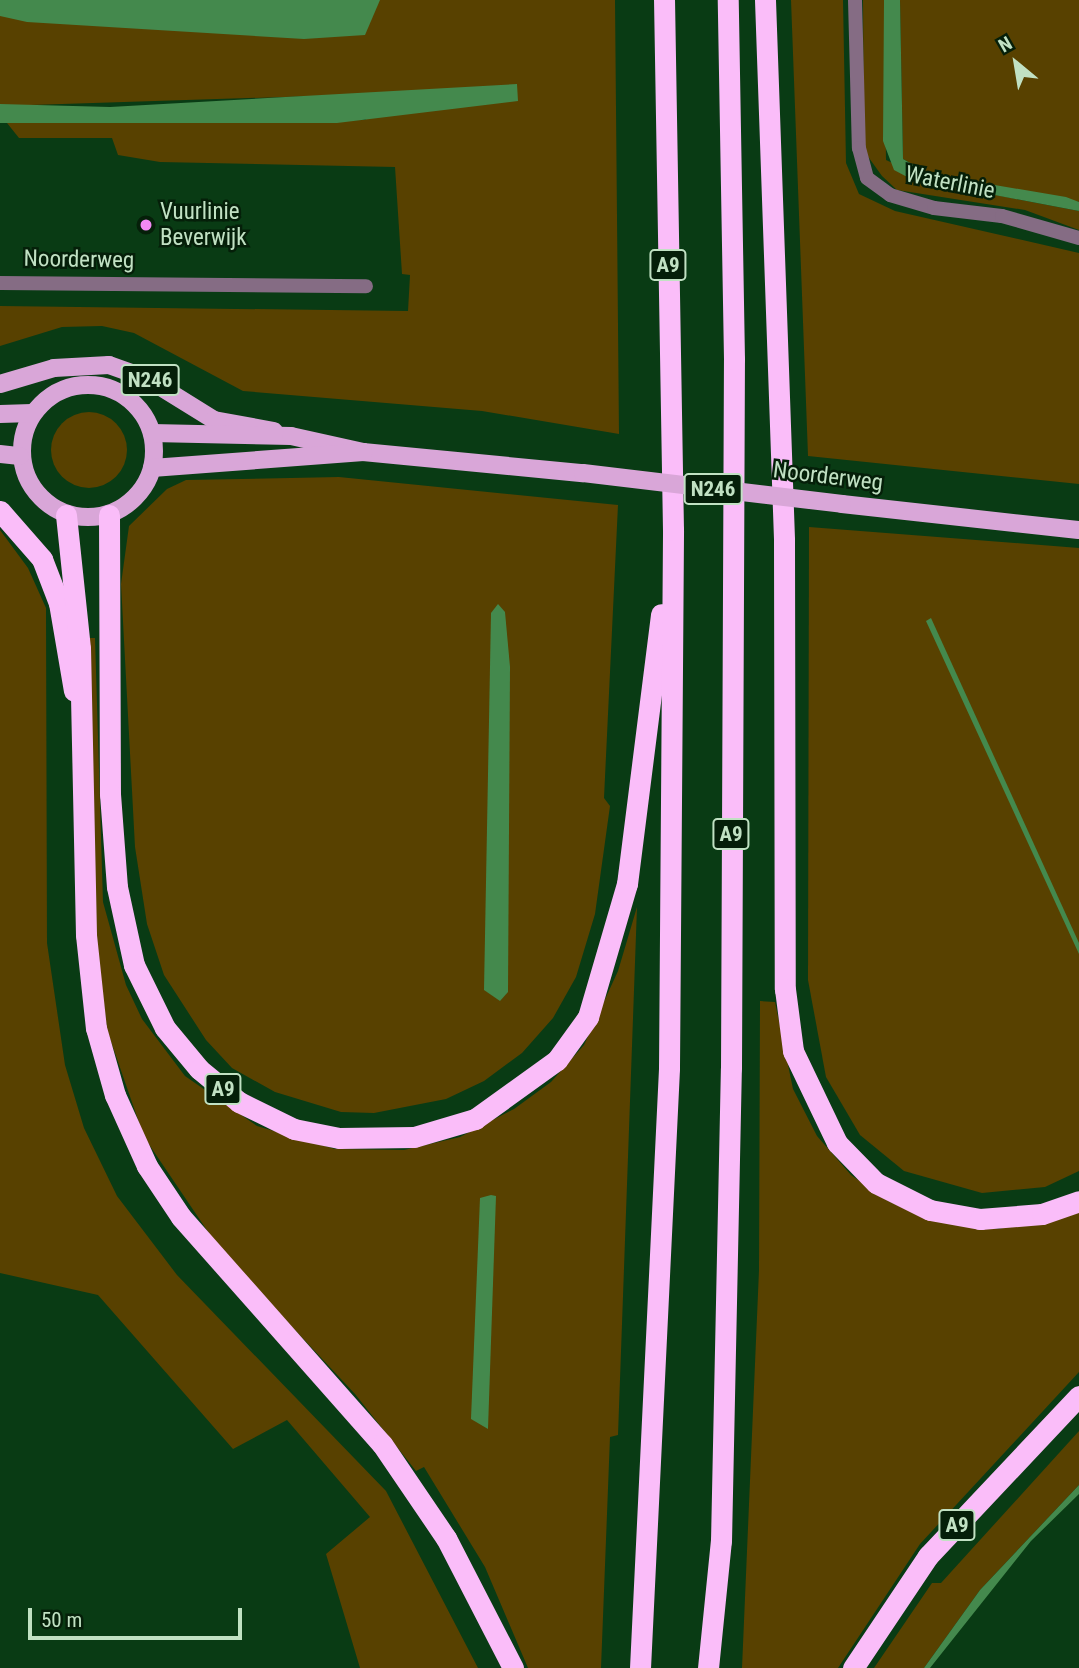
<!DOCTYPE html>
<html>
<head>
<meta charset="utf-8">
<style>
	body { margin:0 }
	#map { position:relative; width:1079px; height:1668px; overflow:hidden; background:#093b14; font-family:"Roboto Condensed",sans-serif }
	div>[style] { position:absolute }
	.green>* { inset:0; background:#584100 }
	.round { border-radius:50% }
	.water>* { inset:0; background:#44894d }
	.minor>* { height:14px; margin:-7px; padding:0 7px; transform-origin:7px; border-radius:7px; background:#856c84 }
	.primary>* { height:18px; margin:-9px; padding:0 9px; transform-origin:9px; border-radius:9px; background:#d9a6d8 }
	.primary>.ring { margin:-9px; padding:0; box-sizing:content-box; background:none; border:18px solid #d9a6d8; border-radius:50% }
	.motorway>* { height:21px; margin:-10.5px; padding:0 10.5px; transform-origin:10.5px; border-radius:10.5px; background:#fabdf9 }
	.primary-bridge>* { height:18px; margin:-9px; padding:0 9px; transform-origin:9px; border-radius:9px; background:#d9a6d8 }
	.dots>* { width:19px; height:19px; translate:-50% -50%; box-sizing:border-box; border:4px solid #051f09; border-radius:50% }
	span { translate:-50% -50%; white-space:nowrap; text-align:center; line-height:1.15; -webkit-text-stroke:5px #051f09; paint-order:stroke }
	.shield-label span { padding:2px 5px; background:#051f09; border:2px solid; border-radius:5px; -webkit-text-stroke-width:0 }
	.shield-label { font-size:21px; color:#c1e1c3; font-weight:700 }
	.street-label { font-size:23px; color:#c1e1c3 }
	.poi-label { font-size:23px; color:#c1e1c3 }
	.left { translate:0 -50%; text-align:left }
	.north { position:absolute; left:981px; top:28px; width:70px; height:70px; -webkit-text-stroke:5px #051f09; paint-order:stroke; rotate:330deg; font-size:19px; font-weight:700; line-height:28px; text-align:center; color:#c1e1c3 }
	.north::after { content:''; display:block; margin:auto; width:24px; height:32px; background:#c1e1c3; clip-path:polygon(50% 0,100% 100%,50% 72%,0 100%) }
	.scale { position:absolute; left:28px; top:1608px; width:214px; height:32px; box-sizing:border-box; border:4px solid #c1e1c3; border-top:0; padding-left:9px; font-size:21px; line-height:24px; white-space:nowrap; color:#c1e1c3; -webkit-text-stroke:5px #051f09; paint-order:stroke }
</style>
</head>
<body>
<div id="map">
	<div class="green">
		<div style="clip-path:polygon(0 0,615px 0,619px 434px,482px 411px,243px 391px,134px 333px,102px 326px,62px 327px,0 346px,0 306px,408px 311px,410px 275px,402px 274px,395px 167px,160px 162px,118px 155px,112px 138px,19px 138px,7px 123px,366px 120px,346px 95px,0 106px)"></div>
		<div style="clip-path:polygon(791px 0,843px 0,846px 163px,859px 194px,895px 211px,1079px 253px,1079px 484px,808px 456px)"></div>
		<div style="clip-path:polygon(863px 0,884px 0,886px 160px,938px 184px,1079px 211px,1079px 230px,1025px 210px,897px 190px,882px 176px,864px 151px)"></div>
		<div style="clip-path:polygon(900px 0,1079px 0,1079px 202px,930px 174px,903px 159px)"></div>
		<div class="round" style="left:51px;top:412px;width:76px;height:76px"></div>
		<div style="clip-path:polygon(339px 477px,618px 505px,604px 798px,610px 806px,595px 914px,576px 977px,553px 1018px,522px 1053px,484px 1081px,446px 1099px,374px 1113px,341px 1112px,275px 1092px,232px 1068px,206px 1040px,164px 975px,147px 924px,135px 847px,121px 584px,129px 526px,167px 489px,186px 480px)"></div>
		<div style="clip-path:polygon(809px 527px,1079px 548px,1079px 1171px,1045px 1187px,982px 1193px,904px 1171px,860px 1135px,826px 1077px,808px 980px)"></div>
		<div style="clip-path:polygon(0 530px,28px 568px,46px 608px,47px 943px,65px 1065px,84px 1128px,117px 1196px,177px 1275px,386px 1491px,478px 1668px,360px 1668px,326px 1554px,370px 1517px,287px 1420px,233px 1449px,98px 1295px,0 1273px)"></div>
		<div style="clip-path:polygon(89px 638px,95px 638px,103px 902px,126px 985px,142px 1019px,185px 1076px,257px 1126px,335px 1149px,404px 1150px,460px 1137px,514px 1109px,551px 1082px,584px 1045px,618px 971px,637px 907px,618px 1435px,610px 1437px,601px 1668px,528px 1668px,485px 1567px,424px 1467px,416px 1471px,355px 1394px,221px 1251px,144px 1137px,107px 1030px,96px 936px)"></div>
		<div style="clip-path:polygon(760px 1001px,775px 1002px,793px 1089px,817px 1136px,851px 1175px,888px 1201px,928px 1219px,998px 1229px,1079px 1212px,1079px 1372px,920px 1544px,838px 1668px,742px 1668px,759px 1270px)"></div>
		<div style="clip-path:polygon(1079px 1431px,1079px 1485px,980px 1590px,924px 1668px,874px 1668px,932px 1583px,941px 1583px)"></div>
	</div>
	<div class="water">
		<div style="clip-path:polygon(0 0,380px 0,365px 35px,304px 39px,27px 22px,0 16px)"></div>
		<div style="clip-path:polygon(884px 0,900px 0,903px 159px,930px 174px,1066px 197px,1079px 202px,1079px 211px,911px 179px,894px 170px,883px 141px)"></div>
		<div style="clip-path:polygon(517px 84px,518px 101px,337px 123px,0 123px,0 104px,110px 107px)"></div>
		<div style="clip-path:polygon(498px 604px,505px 612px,510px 667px,508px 992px,500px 1001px,484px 990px,491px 613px)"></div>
		<div style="clip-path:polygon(931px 618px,1079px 943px,1079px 954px,926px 621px)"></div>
		<div style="clip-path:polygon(491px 1195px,496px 1196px,488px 1429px,471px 1419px,480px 1198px)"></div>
		<div style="clip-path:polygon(1079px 1485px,1079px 1494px,1031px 1541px,930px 1668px,924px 1668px,980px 1590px)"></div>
	</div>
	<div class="minor">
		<div style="left:855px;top:0;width:148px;rotate:88.5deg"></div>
		<div style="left:859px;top:148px;width:31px;rotate:75deg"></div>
		<div style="left:867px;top:178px;width:29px;rotate:36deg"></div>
		<div style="left:890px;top:195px;width:46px;rotate:16.5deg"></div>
		<div style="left:934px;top:208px;width:68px;rotate:6.7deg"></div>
		<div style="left:1002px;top:216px;width:80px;rotate:15.9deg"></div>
		<div style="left:0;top:283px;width:366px;rotate:0.5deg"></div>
	</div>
	<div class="primary">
		<div style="left:0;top:384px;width:56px;rotate:-16.5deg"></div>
		<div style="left:54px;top:368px;width:55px;rotate:-3.1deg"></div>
		<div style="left:109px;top:365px;width:41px;rotate:19.7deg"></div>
		<div style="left:148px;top:379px;width:78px;rotate:31.8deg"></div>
		<div style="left:214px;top:420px;width:61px;rotate:10.4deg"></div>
		<div class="ring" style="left:22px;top:385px;width:114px;height:114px"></div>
		<div style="left:0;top:414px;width:32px;rotate:-2deg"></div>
		<div style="left:152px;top:433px;width:139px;rotate:1.2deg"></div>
		<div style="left:291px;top:436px;width:74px;rotate:12.5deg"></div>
		<div style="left:363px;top:452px;width:221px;rotate:5.5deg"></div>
		<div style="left:0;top:454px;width:20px;rotate:6deg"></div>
		<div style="left:152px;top:468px;width:212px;rotate:-4.3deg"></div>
		<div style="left:842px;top:504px;width:238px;rotate:6.3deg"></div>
	</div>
	<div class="motorway">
		<div style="left:765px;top:0;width:540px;rotate:87.98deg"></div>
		<div style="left:784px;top:540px;width:449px;rotate:89.9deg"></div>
		<div style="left:785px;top:989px;width:63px;rotate:82.6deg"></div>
		<div style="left:793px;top:1051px;width:102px;rotate:64.4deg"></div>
		<div style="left:837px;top:1143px;width:56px;rotate:45.7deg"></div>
		<div style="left:876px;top:1183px;width:60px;rotate:26.6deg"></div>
		<div style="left:930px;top:1210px;width:51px;rotate:10.2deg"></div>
		<div style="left:980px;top:1219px;width:62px;rotate:-4.6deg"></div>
		<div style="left:1042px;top:1214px;width:39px;rotate:-19deg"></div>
		<div style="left:0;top:511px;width:64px;rotate:48.8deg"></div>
		<div style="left:42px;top:559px;width:47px;rotate:68.9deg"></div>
		<div style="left:59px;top:603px;width:89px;rotate:80.3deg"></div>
		<div style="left:66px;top:515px;width:134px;rotate:84deg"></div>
		<div style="left:80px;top:648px;width:287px;rotate:88.8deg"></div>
		<div style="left:86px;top:935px;width:94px;rotate:83.9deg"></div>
		<div style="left:96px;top:1028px;width:70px;rotate:74.2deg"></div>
		<div style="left:115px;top:1095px;width:78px;rotate:65.7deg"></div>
		<div style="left:147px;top:1166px;width:61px;rotate:56.3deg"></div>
		<div style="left:181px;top:1217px;width:303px;rotate:48.5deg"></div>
		<div style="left:382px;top:1444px;width:114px;rotate:55.8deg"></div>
		<div style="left:446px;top:1538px;width:146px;rotate:62.7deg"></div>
		<div style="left:109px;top:515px;width:279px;rotate:89.8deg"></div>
		<div style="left:110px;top:794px;width:93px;rotate:85.7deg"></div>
		<div style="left:117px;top:887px;width:80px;rotate:77.7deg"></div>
		<div style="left:134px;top:965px;width:70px;rotate:63.8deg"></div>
		<div style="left:165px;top:1028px;width:53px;rotate:50.3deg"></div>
		<div style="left:199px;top:1069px;width:52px;rotate:39.5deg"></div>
		<div style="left:239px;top:1102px;width:61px;rotate:26.1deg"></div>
		<div style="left:294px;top:1129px;width:46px;rotate:11.3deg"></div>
		<div style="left:339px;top:1138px;width:75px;rotate:-0.8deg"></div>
		<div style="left:414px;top:1137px;width:64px;rotate:-16.4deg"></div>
		<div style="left:475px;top:1119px;width:101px;rotate:-35.7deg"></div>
		<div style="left:557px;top:1060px;width:53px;rotate:-54.2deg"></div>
		<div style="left:588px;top:1017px;width:139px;rotate:-73.7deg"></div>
		<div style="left:627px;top:884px;width:272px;rotate:-82.8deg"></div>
		<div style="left:640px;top:1668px;width:601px;rotate:-87.23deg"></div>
		<div style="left:669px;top:1068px;width:538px;rotate:-89.57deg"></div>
		<div style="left:673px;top:530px;width:530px;rotate:-90.97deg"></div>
		<div style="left:708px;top:1668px;width:128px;rotate:-84.2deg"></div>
		<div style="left:721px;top:1541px;width:473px;rotate:-88.8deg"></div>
		<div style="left:731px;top:1068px;width:709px;rotate:-89.76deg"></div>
		<div style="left:734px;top:359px;width:359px;rotate:-91deg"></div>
		<div style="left:853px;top:1668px;width:135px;rotate:-56.2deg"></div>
		<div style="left:928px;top:1556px;width:220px;rotate:-46.7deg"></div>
	</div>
	<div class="primary-bridge">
		<div style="left:583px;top:473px;width:261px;rotate:6.8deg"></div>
	</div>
	<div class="dots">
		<div style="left:146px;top:225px;background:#f28af3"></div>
	</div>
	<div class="shield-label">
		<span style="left:668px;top:265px">A9</span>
		<span style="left:150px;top:380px">N246</span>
		<span style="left:713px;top:489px">N246</span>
		<span style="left:731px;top:834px">A9</span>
		<span style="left:223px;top:1089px">A9</span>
		<span style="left:957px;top:1525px">A9</span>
	</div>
	<div class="street-label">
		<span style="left:950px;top:183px;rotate:11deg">Waterlinie</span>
		<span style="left:79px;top:260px;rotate:1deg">Noorderweg</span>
		<span style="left:828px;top:477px;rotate:7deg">Noorderweg</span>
	</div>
	<div class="poi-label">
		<span class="left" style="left:160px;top:225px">Vuurlinie<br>Beverwijk</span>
	</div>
	<div class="north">N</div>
	<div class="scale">50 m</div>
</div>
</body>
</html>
